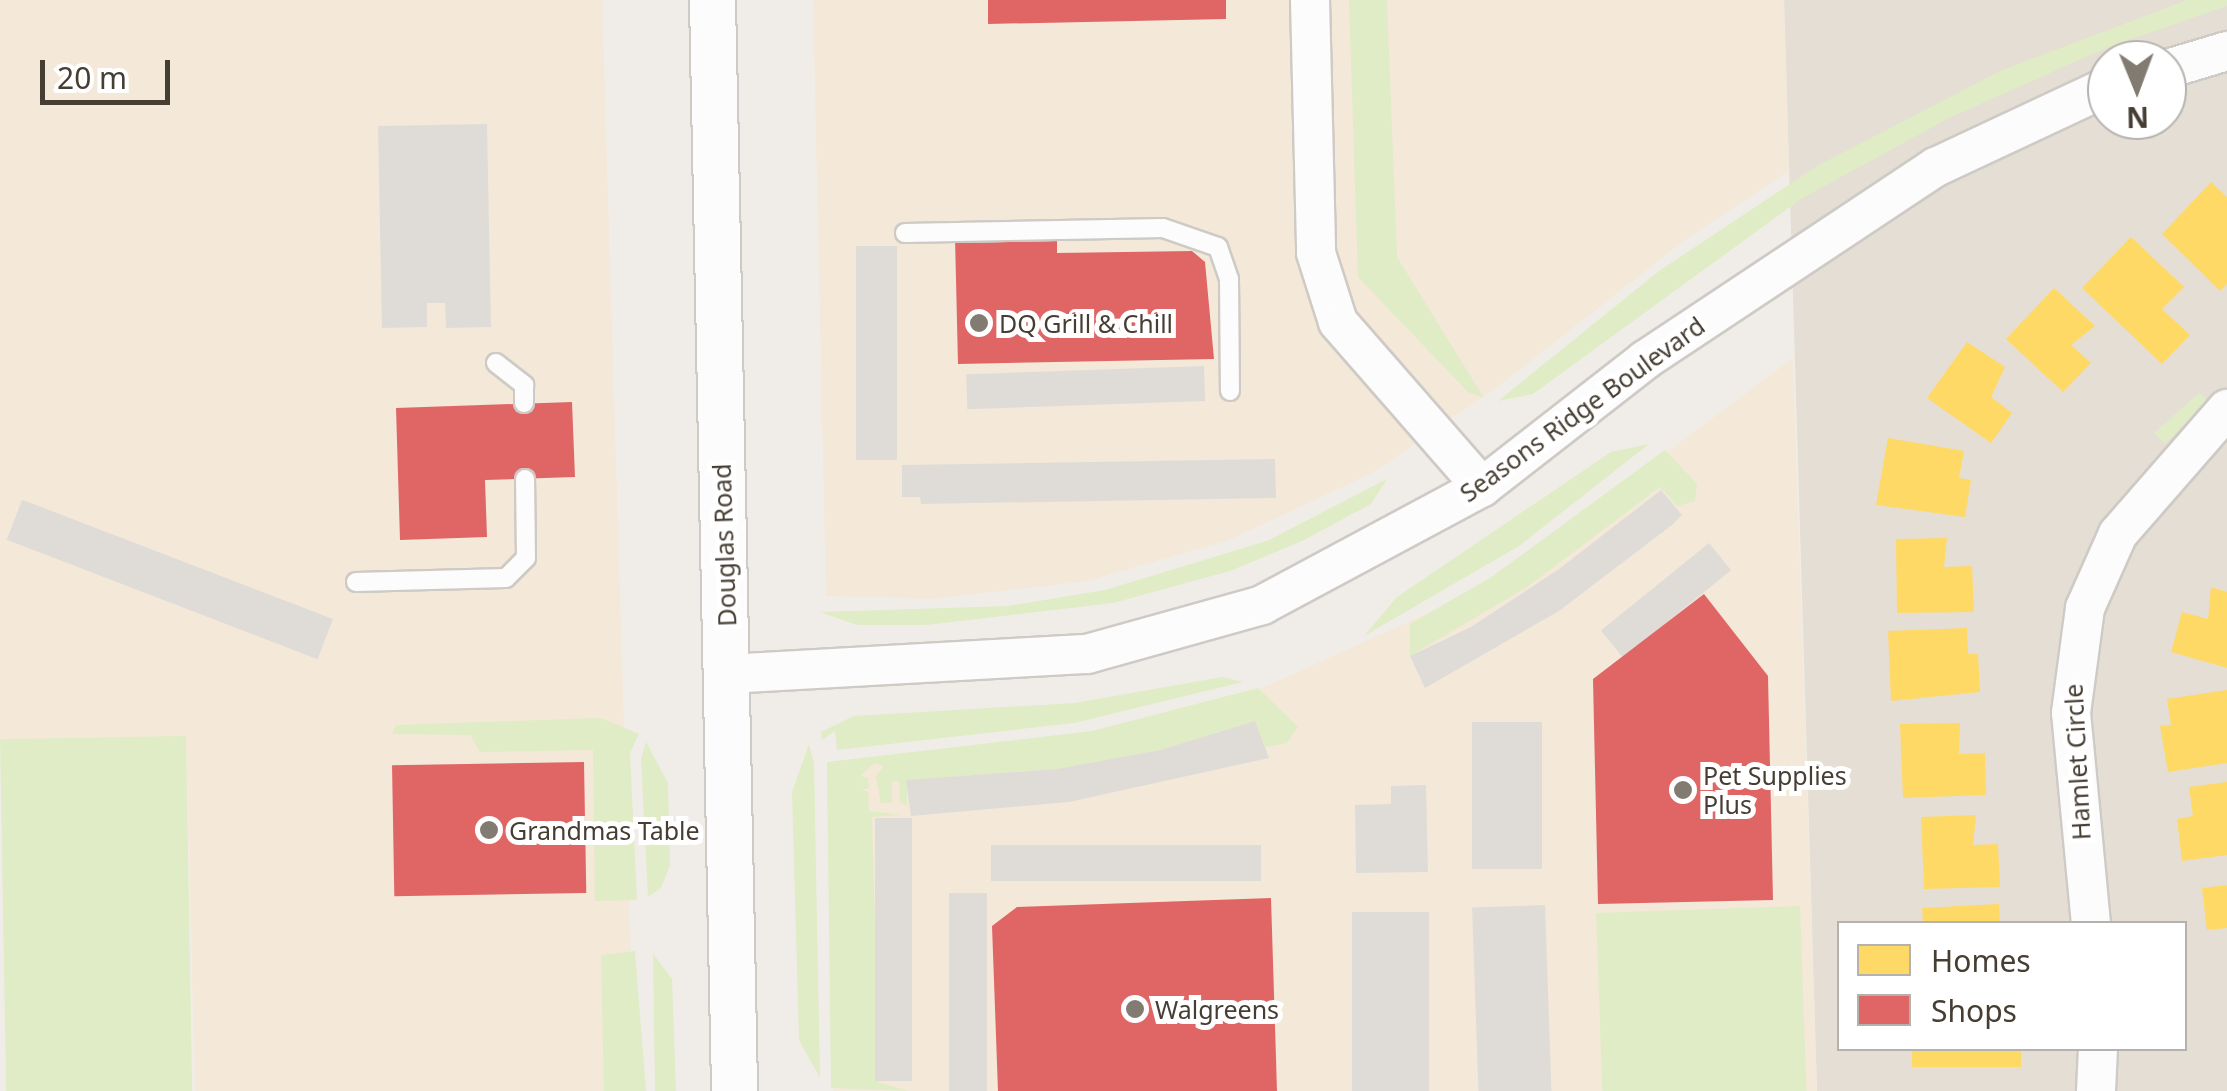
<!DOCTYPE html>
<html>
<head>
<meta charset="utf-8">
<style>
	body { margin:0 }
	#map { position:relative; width:2227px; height:1091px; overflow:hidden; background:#f0ede8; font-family:"Noto Sans",sans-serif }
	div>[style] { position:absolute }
	.residential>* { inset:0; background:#e5ded4 }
	.commercial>* { inset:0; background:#f4e8d9 }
	.green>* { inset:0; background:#dfecc5; transform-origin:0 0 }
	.parking>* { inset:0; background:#dfdcd8; transform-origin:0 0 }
	.homes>* { inset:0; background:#ffd966; transform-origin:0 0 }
	.shops>* { inset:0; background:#e06666; transform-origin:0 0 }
	.roads { filter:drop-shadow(2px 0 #cecac5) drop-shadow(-2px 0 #cecac5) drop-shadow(0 2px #cecac5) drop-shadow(0 -2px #cecac5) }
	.service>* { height:18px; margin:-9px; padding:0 9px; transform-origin:9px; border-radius:9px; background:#fdfcfc }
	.minor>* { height:38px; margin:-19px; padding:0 19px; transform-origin:19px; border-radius:19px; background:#fdfcfc }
	.tertiary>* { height:45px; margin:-22.5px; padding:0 22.5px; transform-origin:22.5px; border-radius:22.5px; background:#fdfcfc }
	.dots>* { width:28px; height:28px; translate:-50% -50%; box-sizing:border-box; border:5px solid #fff; border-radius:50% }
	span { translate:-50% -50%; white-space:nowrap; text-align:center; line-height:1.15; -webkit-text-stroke:10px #fff; paint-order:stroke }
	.poi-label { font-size:25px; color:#463e33 }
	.left { translate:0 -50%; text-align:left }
	.street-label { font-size:25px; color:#463e33 }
	.legend { position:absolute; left:1837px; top:921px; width:350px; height:130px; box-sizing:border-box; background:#fff; border:2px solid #b5b2ad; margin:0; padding:12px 18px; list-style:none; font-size:30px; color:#463e33 }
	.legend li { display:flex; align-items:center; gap:20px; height:50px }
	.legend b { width:50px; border:2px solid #b5b2ad }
	.north { position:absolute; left:2087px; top:40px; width:100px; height:100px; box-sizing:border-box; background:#fff; border:2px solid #b5b2ad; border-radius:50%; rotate:179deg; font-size:28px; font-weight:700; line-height:40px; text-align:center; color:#463e33 }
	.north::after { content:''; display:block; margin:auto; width:35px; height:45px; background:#827b72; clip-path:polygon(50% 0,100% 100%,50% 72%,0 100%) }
	.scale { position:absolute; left:40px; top:60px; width:130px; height:45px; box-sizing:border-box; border:5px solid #463e33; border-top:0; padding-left:12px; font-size:30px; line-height:35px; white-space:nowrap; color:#463e33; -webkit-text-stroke:8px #fff; paint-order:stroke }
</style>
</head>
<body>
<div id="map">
	<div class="residential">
		<div style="clip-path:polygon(evenodd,1784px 0,2227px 0,2227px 1091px,1817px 1091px,1784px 0,2107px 60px,2167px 60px,2167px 120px,2107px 120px,2107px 60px,1784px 0,1840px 924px,2184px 924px,2184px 1048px,1840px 1048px,1840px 924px)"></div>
	</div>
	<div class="commercial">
		<div style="clip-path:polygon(0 0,602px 0,635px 1091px,195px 1091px,186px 737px,0 744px)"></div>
		<div style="clip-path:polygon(813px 0,1784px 0,1789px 171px,1686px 239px,1499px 386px,1372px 473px,1229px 540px,1087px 581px,931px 599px,826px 596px)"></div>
		<div style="clip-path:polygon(1793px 358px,1817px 1091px,833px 1091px,827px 765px,1056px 741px,1251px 693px,1488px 586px)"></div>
	</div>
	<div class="green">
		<div style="clip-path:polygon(1349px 0,1387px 0,1397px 257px,1484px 398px,1468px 392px,1358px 277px)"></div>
		<div style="clip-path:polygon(2187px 0,2227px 0,2227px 6px,2111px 46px,1951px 117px,1801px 199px,1533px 394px,1498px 401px,1659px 271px,1817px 166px,2000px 71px)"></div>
		<div style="clip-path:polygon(2199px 393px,2208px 401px,2165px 444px,2154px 433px)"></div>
		<div style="clip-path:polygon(1649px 444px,1519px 546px,1364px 636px,1397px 597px,1611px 452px)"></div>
		<div style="clip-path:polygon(1665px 450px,1697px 484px,1695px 501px,1677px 506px,1660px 487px,1527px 587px,1410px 656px,1410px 624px,1490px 578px)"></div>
		<div style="clip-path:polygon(1387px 479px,1371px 504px,1302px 541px,1230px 571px,1113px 603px,926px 625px,857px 625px,820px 612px,1008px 606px,1105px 590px,1267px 541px)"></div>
		<div style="clip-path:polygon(1222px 677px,1243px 682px,1074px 723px,837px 750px,835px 731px,822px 740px,821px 732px,854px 716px,1075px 703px)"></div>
		<div style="clip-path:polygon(1258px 688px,1298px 727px,1287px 743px,1265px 747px,1255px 721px,1160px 750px,1057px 769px,907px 780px,907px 806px,900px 802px,899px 781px,892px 782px,892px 802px,881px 803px,876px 776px,884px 766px,874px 763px,860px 776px,868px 778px,869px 787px,861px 791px,868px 791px,869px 811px,901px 815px,872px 817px,879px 1083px,909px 1091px,831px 1088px,827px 762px,1092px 731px)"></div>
		<div style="clip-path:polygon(601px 718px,639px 734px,630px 753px,637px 900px,595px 901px,593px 750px,480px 752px,470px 735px,392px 734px,396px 725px)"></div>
		<div style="left:186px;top:736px;width:355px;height:186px;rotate:89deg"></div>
		<div style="clip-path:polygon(646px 742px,668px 783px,670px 865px,661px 888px,648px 897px,641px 759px)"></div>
		<div style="clip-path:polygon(809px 744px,814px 763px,820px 1078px,799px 1040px,792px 792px)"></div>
		<div style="left:1800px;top:906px;width:185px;height:204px;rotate:88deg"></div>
		<div style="clip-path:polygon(635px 951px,646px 1091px,604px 1091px,601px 955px)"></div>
		<div style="clip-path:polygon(653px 954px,672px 979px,676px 1091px,655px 1091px)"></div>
	</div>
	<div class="parking">
		<div style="clip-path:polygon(487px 124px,491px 327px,446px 328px,445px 303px,427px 303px,427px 327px,382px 328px,378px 126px)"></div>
		<div style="left:856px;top:246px;width:41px;height:214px"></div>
		<div style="left:1204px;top:366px;width:35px;height:238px;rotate:88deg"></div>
		<div style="clip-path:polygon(1275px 459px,1276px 498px,921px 504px,920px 497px,902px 497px,902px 465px)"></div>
		<div style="clip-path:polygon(1661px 490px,1682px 515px,1672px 525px,1559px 611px,1425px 688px,1410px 656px,1471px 627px,1559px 569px)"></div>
		<div style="left:1709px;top:543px;width:35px;height:139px;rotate:51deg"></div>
		<div style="left:333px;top:619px;width:43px;height:333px;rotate:111deg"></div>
		<div style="clip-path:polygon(1255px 721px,1269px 758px,1069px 802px,911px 816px,906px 780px,1057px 769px,1160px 750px)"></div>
		<div style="left:1542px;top:722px;width:147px;height:70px;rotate:90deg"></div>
		<div style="clip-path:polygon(1426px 785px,1428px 872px,1356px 873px,1355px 805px,1391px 804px,1391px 786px)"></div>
		<div style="left:875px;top:818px;width:37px;height:263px"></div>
		<div style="left:1261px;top:845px;width:36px;height:270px;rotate:90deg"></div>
		<div style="left:949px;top:893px;width:38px;height:198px"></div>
		<div style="left:1545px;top:905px;width:186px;height:73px;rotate:88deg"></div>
		<div style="left:1352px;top:912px;width:77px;height:179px"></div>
	</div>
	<div class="homes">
		<div style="clip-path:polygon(2211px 182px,2227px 197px,2227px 284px,2220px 291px,2162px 234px)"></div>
		<div style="clip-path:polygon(2131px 237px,2184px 287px,2162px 309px,2190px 335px,2162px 364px,2082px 288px)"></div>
		<div style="clip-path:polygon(2054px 288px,2095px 326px,2071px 345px,2091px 363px,2063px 392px,2006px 339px)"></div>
		<div style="clip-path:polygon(1967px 342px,2005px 367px,1991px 397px,2012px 413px,1991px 443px,1927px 398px)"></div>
		<div style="clip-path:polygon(1888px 438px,1964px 451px,1959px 478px,1971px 480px,1965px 517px,1876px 505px)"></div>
		<div style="clip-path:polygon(1947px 538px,1944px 567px,1972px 566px,1974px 612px,1897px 613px,1896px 539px)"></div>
		<div style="clip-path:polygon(2211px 587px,2227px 592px,2227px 668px,2171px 652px,2182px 612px,2208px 619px)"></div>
		<div style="clip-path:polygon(1967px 628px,1968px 654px,1978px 654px,1980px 692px,1891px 701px,1888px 631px)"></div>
		<div style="clip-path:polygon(2227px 690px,2227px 763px,2168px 772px,2160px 726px,2171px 725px,2167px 699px)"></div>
		<div style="clip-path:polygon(1960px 723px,1959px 754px,1985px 753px,1986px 795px,1903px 798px,1900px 724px)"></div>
		<div style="clip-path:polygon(2227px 782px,2227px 855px,2182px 861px,2177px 819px,2193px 816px,2189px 787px)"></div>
		<div style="clip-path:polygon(1976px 815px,1973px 845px,1998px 844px,2000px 887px,1924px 889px,1921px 817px)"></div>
		<div style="clip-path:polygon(2227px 885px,2227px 928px,2207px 930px,2202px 888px)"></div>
		<div style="left:1999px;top:904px;width:20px;height:77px;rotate:87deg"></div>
		<div style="left:1912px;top:1048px;width:109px;height:19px"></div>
	</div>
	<div class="shops">
		<div style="clip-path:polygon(988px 0,1226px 0,1226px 19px,988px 24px)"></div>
		<div style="clip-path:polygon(1057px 236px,1057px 253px,1192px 251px,1205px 262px,1214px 359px,958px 364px,955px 238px)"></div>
		<div style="clip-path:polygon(572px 402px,575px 477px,485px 480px,487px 537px,400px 540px,396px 408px)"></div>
		<div style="clip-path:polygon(1704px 594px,1768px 676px,1773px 900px,1598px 904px,1593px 679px)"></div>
		<div style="left:584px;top:762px;width:131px;height:192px;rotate:89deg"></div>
		<div style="clip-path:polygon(1271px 898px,1277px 1091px,998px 1091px,992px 926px,1017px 907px)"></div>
	</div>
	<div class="roads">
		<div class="service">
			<div style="left:905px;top:233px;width:258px;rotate:-1.1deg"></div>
			<div style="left:1163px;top:228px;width:58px;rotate:19.1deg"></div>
			<div style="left:1218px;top:247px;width:34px;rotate:71deg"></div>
			<div style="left:1229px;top:279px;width:112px;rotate:89.5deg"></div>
			<div style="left:496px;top:363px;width:36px;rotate:38deg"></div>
			<div style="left:524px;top:385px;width:18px;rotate:90deg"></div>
			<div style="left:356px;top:582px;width:150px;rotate:-1.5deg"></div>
			<div style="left:506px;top:578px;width:28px;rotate:-45deg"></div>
			<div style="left:526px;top:558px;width:79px;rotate:-90.7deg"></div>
		</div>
		<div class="minor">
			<div style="left:1310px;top:0;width:253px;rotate:88.6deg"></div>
			<div style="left:1316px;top:253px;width:72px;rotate:72.3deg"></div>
			<div style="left:1338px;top:322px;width:219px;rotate:48.9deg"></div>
			<div style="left:2167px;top:69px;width:63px;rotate:-16.7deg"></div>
			<div style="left:728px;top:674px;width:360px;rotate:-3.2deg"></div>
			<div style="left:1087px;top:654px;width:182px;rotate:-15.6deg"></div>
			<div style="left:1262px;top:605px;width:250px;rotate:-28.2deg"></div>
			<div style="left:1482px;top:487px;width:207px;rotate:-37.9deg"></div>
			<div style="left:1645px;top:360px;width:349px;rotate:-33.6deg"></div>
			<div style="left:1936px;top:167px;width:189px;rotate:-25.1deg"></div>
			<div style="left:2091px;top:924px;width:212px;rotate:-95.4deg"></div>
			<div style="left:2071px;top:713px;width:106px;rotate:-82.4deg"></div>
			<div style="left:2085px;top:608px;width:81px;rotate:-66deg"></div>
			<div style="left:2118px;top:534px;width:166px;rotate:-48.9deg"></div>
			<div style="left:2096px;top:1091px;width:43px;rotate:-87.3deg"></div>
		</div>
		<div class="tertiary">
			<div style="left:712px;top:0;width:1091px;rotate:88.84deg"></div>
		</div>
	</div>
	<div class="dots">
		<div style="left:979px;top:323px;background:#827b72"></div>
		<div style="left:1683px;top:790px;background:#827b72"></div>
		<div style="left:489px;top:830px;background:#827b72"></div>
		<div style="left:1135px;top:1009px;background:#827b72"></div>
	</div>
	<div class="poi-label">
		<span class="left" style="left:999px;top:323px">DQ Grill &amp; Chill</span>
		<span class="left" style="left:1703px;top:790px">Pet Supplies<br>Plus</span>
		<span class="left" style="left:509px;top:830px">Grandmas Table</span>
		<span class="left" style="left:1155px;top:1009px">Walgreens</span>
	</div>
	<div class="street-label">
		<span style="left:1582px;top:409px;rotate:-36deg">Seasons Ridge Boulevard</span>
		<span style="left:724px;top:545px;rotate:-92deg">Douglas Road</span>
		<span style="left:2077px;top:762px;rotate:-93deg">Hamlet Circle</span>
	</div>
	<ul class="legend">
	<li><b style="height:28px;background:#ffd966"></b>Homes</li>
	<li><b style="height:28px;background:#e06666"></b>Shops</li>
	</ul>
	<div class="north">N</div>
	<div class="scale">20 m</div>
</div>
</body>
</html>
